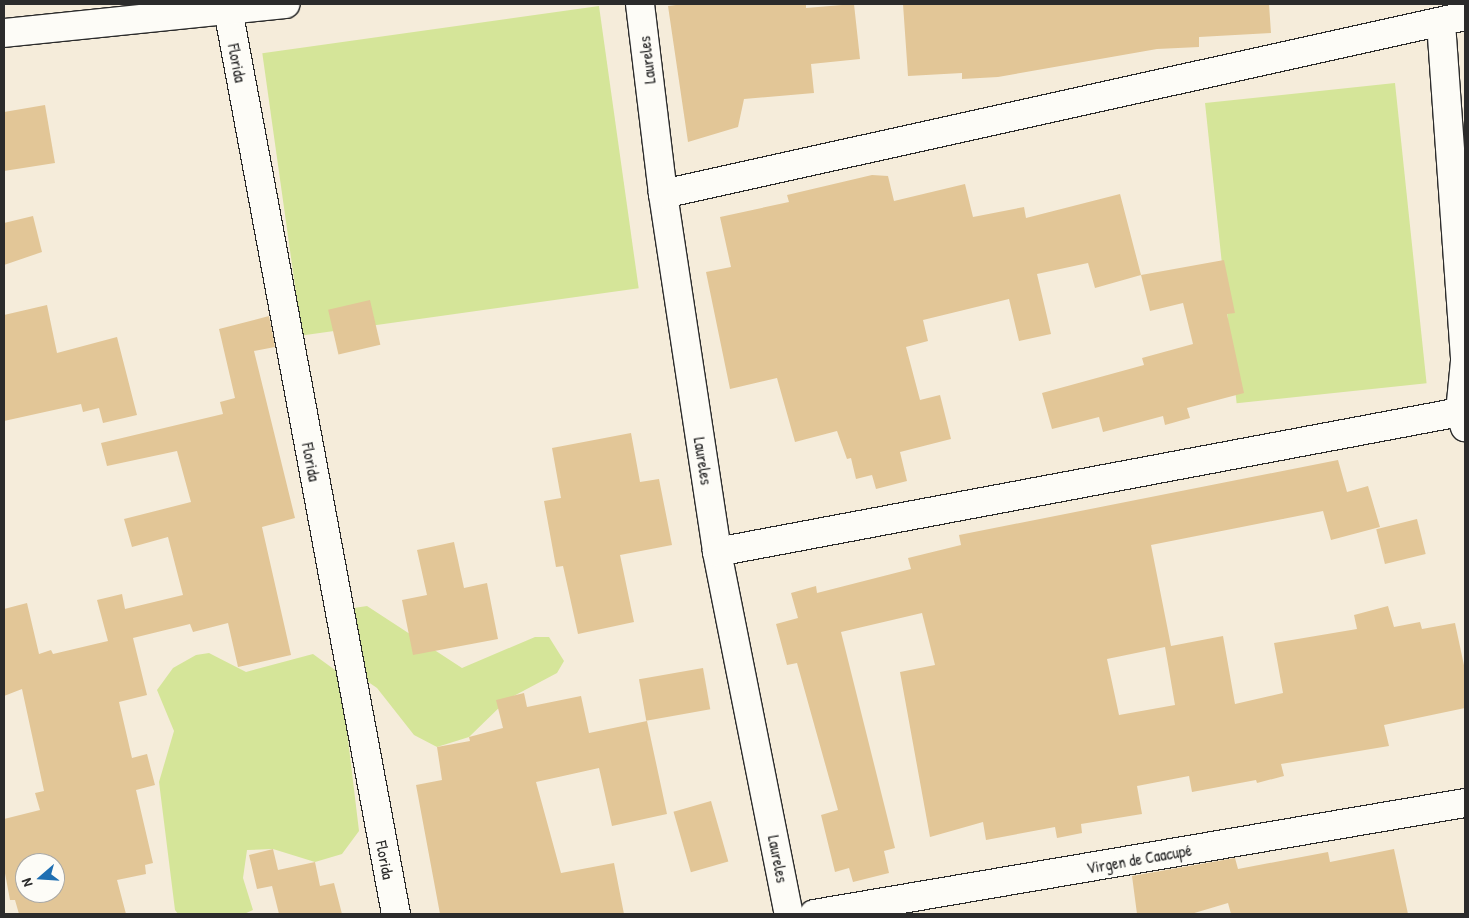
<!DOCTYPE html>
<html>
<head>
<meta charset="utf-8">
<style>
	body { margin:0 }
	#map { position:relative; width:1469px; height:918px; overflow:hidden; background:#f5ecda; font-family:"Patrick Hand",sans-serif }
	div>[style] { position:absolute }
	.green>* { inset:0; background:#d5e599; transform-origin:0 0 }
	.building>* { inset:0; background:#e2c697; transform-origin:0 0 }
	.roads { filter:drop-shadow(1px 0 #2b2b2b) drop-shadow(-1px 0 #2b2b2b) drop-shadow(0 1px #2b2b2b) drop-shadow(0 -1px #2b2b2b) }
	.minor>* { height:28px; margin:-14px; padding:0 14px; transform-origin:14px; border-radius:14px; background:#fdfcf7 }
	span { translate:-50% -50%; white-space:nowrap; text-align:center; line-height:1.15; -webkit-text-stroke:5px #fdfcf7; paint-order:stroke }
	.street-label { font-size:16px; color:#2b2b2b }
	.frame { position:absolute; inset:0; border:5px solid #2b2b2b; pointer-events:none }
	.north { position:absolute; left:15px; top:853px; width:50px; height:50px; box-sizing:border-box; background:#fdfcf7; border:1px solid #a9a8a5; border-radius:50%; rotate:251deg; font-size:14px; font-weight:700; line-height:20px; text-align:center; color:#2b2b2b }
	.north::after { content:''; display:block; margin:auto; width:18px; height:22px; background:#1f6fb2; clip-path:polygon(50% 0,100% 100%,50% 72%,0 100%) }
</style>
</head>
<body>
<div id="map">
	<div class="green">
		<div style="left:599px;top:6px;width:285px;height:340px;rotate:82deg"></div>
		<div style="left:1395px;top:83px;width:302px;height:191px;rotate:84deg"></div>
		<div style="clip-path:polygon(367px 606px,462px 668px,535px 637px,549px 637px,564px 661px,557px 673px,508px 699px,469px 737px,437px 747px,414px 735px,377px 688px,339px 662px,341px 610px)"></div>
		<div style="clip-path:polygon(209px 653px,246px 672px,313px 654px,335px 670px,341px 681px,359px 831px,342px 854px,315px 862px,273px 849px,247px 850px,243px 878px,253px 910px,244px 914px,178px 914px,175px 910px,159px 782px,174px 731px,157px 690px,173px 668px,196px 655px)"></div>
	</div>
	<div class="building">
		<div style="clip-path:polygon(684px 4px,806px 4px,806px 8px,854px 4px,860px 59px,811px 64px,814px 93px,744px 99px,738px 127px,688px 142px,668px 6px)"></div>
		<div style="clip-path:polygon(903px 4px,1269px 4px,1271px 33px,1199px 37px,1199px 47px,1157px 49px,998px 77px,962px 79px,962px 73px,908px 76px)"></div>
		<div style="clip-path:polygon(45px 105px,55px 163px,4px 171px,4px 112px)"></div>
		<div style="clip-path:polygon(872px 175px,888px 176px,894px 201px,965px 184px,973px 217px,1024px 207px,1026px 218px,1120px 194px,1141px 275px,1224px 260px,1235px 313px,1227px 314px,1244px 393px,1187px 408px,1190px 418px,1165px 425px,1163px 416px,1103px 432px,1099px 417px,1052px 429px,1042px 393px,1144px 365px,1142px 358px,1193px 344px,1183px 303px,1150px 311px,1141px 275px,1095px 288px,1088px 263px,1037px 274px,1051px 334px,1019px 341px,1009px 299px,923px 320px,928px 341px,906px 347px,920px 400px,940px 395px,951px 439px,900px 452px,907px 481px,876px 489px,872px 475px,856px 479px,851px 458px,847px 459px,837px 431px,795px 442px,777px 378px,730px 389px,706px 272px,731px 267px,720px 217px,789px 202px,787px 195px)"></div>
		<div style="clip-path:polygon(33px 216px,42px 252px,4px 265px,4px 223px)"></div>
		<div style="left:370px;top:300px;width:46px;height:43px;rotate:77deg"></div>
		<div style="clip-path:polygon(47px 305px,57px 353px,117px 337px,137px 415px,103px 423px,99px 408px,83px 412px,81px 404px,4px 421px,4px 315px)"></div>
		<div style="clip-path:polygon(evenodd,269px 316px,275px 347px,254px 351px,295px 518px,262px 527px,291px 655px,238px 667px,228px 623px,193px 632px,190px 624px,133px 638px,147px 695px,119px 702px,132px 758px,147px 754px,155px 785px,136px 790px,153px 863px,145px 865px,146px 874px,117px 880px,126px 914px,19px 914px,15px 900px,10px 900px,4px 868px,4px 819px,40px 810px,35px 793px,44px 791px,22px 689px,4px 696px,4px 609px,27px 603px,39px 654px,51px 650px,53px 654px,108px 641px,97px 600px,122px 594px,125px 609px,183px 595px,168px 537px,132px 547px,124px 519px,191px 502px,177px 451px,107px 466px,101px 443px,223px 414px,220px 402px,235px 398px,219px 329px,269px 316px,25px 863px,55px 863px,55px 893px,25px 893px,25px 863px)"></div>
		<div style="clip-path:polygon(631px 433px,640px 482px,659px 479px,672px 545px,620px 555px,634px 622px,578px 634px,563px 566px,556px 567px,544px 501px,561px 498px,552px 448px)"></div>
		<div style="clip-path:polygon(evenodd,1338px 460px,1347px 492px,1368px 486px,1380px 527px,1331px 540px,1323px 511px,1151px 545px,1171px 646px,1223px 636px,1235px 704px,1283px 693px,1274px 643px,1357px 629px,1354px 615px,1388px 606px,1394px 627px,1420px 622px,1422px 629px,1455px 623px,1465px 670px,1465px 708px,1384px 725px,1389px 746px,1281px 764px,1284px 776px,1257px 783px,1256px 780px,1192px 792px,1189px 776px,1137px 786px,1142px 814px,1081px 824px,1082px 833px,1057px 838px,1055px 827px,986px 840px,983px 822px,930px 837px,900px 672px,935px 665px,922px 613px,841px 632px,895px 848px,884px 851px,889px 873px,853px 882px,849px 868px,835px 872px,821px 815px,838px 810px,797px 663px,787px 665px,776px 624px,798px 618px,791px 593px,816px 586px,817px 593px,911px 569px,908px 558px,961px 545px,959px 535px,1338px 460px,1165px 647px,1175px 705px,1119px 715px,1107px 659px,1165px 647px)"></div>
		<div style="left:1417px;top:519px;width:36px;height:42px;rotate:76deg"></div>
		<div style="clip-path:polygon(454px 542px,464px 588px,487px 583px,498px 639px,413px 655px,402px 600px,427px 595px,417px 550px)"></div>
		<div style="left:703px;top:668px;width:42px;height:65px;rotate:80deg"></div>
		<div style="clip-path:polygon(524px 693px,527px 707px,581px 696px,589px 733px,647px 721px,667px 814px,612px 826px,599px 768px,536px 782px,561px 873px,614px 863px,624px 914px,440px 914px,416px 785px,442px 780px,437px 747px,470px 741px,469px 737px,503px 728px,496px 700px)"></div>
		<div style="left:711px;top:801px;width:63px;height:39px;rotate:74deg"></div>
		<div style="clip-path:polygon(273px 849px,278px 870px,315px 862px,320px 886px,334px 883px,342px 914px,279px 914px,272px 886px,257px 889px,249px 855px)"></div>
		<div style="clip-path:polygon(1394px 849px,1408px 914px,1231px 914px,1228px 903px,1191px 914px,1137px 914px,1132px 876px,1235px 858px,1238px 869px,1328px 852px,1330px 862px)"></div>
	</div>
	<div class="roads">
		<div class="minor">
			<div style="left:227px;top:4px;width:926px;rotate:79.48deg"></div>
			<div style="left:640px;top:4px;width:191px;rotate:83.1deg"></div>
			<div style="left:663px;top:194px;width:362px;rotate:81.4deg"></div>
			<div style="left:717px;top:552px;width:369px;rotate:78.8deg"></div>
			<div style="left:1441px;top:23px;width:339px;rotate:85.9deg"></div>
			<div style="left:1465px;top:361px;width:51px;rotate:95.6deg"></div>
			<div style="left:1460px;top:412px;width:16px;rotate:72deg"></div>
			<div style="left:4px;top:33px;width:283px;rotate:-5.9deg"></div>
			<div style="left:663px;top:194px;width:822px;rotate:-12.51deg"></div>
			<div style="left:717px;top:552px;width:756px;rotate:-10.67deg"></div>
			<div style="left:814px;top:914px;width:660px;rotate:-9.68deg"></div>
		</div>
	</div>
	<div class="street-label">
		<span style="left:647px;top:60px;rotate:-97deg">Laureles</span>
		<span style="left:237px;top:63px;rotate:79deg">Florida</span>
		<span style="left:703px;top:461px;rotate:81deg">Laureles</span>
		<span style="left:311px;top:462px;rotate:79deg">Florida</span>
		<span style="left:778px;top:859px;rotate:79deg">Laureles</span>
		<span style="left:1139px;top:859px;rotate:-10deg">Virgen de Caacupé</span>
		<span style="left:385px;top:860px;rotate:79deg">Florida</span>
	</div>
	<div class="frame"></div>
	<div class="north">N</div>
</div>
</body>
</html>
